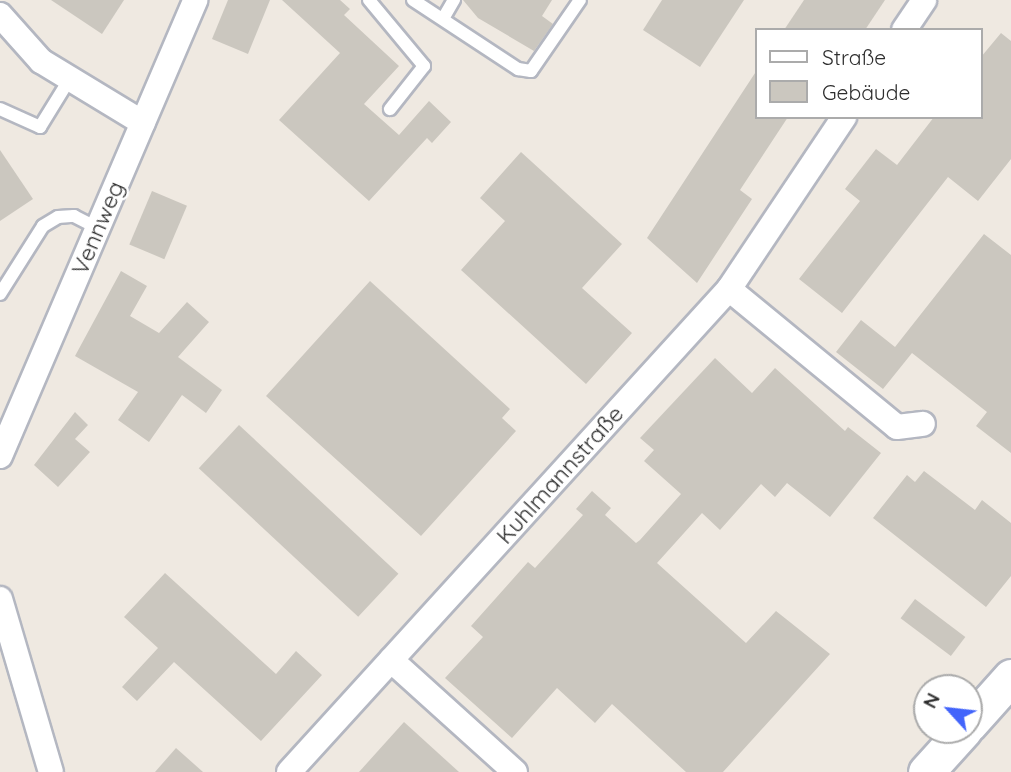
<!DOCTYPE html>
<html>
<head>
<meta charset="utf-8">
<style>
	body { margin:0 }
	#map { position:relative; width:1011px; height:772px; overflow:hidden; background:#efe9e1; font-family:Quicksand,sans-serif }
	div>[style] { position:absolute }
	.building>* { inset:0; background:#cbc7bf; transform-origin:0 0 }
	.roads { filter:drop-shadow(2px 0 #b4b7c1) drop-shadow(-2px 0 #b4b7c1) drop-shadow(0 2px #b4b7c1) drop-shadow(0 -2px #b4b7c1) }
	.lane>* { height:12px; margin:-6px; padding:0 6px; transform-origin:6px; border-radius:6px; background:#fff }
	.street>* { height:24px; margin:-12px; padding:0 12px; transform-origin:12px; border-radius:12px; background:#fff }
	.secondary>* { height:35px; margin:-17.5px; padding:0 17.5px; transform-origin:17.5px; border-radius:17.5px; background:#fff }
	span { translate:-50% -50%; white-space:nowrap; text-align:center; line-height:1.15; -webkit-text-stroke:5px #fff; paint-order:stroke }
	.street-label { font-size:23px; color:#2e2e2e }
	.legend { position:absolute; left:755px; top:28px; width:228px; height:91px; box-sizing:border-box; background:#fff; border:2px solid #ababab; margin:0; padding:9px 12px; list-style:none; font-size:21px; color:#2e2e2e }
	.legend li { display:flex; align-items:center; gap:14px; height:35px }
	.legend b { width:35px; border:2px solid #ababab }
	.north { position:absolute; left:913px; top:674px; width:70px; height:70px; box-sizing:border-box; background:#fff; border:2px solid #ababab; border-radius:50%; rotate:297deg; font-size:19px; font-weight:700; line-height:28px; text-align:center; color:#2e2e2e }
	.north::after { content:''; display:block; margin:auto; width:24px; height:32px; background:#4264fb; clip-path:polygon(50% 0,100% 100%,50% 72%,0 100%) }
</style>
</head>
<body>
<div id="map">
	<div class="building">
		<div style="clip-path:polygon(51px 0,124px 0,102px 34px)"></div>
		<div style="clip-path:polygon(228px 0,270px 0,248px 54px,212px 39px)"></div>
		<div style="clip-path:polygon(282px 0,340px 0,350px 9px,344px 15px,399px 66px,364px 104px,399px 135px,429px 101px,451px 122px,432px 143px,427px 138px,369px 201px,279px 120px,340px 53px)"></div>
		<div style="clip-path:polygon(463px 0,552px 0,542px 16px,553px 24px,534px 51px,478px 18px)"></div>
		<div style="clip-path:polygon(662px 0,744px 0,700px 67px,643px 30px)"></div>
		<div style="clip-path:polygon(804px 0,885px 0,865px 30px,784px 30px)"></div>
		<div style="clip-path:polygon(1001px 33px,1011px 41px,1011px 159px,978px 201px,948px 177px,842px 313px,799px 279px,860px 201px,845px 189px,876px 149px,897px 165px,934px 117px,981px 117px,981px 57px)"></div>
		<div style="clip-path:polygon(757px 70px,757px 117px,788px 117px,740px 190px,752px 199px,697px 283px,647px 238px)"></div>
		<div style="clip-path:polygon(0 150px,33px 199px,0 221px)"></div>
		<div style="clip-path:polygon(521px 152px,622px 244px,582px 288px,632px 333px,586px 384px,461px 270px,505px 221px,480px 198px)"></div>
		<div style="left:152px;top:191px;width:38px;height:58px;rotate:23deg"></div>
		<div style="clip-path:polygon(984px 234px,1011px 255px,1011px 453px,976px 426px,987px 412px,912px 353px,883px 389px,836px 352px,861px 320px,895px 347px)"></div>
		<div style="clip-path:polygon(121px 271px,147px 286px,130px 316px,159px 333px,187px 302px,209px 322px,178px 357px,222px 390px,206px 413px,182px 395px,149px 442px,118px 420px,138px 392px,75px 356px)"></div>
		<div style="clip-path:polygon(370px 281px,510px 409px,502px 418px,516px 431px,421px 536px,266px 396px)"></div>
		<div style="clip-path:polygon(715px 358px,752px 393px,775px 368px,845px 431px,848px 427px,881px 453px,830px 517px,787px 483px,775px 497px,761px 484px,720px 530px,702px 513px,657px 563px,746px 643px,776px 611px,830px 654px,723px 772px,686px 772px,612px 704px,595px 723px,557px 688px,512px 738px,445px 678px,483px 637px,471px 626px,528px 562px,535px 568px,583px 515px,576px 509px,592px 491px,611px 508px,605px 515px,636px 543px,640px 540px,681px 494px,644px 461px,654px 450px,640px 438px)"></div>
		<div style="clip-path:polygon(75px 412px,88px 425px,75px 439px,90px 452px,58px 487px,34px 465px)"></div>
		<div style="left:239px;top:425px;width:218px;height:59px;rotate:43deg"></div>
		<div style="clip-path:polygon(924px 471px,975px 510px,982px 500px,1011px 523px,1011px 576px,986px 607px,873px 518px,907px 475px,915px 482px)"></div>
		<div style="clip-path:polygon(165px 573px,276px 674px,296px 651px,322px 675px,261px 741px,174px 662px,137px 701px,122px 687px,158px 648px,124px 617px)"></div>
		<div style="left:915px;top:599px;width:63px;height:24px;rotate:37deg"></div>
		<div style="clip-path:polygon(404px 722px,459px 772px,359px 772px)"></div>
		<div style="clip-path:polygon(176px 748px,203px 772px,155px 772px)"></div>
	</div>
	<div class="roads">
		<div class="lane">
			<div style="left:369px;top:0;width:86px;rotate:50.2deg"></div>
			<div style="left:424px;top:66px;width:55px;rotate:128.3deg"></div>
			<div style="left:413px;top:0;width:126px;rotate:33.3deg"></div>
			<div style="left:518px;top:69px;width:13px;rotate:9deg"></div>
			<div style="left:531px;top:71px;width:86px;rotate:-55.4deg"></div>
			<div style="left:444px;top:17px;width:20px;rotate:-60deg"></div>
			<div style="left:0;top:109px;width:44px;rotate:24.2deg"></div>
			<div style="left:40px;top:127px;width:55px;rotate:-58.3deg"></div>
			<div style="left:0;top:294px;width:80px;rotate:-57.7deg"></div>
			<div style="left:43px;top:226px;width:17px;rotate:-31deg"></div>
			<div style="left:58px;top:217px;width:16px;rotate:-4deg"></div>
			<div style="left:74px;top:216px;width:27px;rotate:27deg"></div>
		</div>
		<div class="street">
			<div style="left:0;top:15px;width:62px;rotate:48.3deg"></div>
			<div style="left:41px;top:61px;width:119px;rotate:31.3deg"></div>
			<div style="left:904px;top:30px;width:36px;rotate:-56deg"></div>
			<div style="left:729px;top:289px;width:217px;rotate:39.4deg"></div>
			<div style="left:897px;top:427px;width:26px;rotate:-7deg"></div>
			<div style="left:0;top:456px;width:496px;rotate:-66.8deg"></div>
			<div style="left:0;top:599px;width:180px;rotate:73.6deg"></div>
			<div style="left:391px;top:660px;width:167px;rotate:42.1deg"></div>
			<div style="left:289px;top:772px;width:653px;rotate:-47.67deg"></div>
			<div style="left:729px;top:289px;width:207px;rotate:-56.2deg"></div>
		</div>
		<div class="secondary">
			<div style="left:969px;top:724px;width:63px;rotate:-48.2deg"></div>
			<div style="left:926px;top:772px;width:57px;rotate:-47.9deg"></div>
		</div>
	</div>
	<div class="street-label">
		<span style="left:98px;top:228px;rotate:-67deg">Vennweg</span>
		<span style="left:560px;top:475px;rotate:-48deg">Kuhlmannstraße</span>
	</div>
	<ul class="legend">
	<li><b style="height:9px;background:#fff"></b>Straße</li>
	<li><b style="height:19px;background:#cbc7bf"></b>Gebäude</li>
	</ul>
	<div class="north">N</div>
</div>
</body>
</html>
